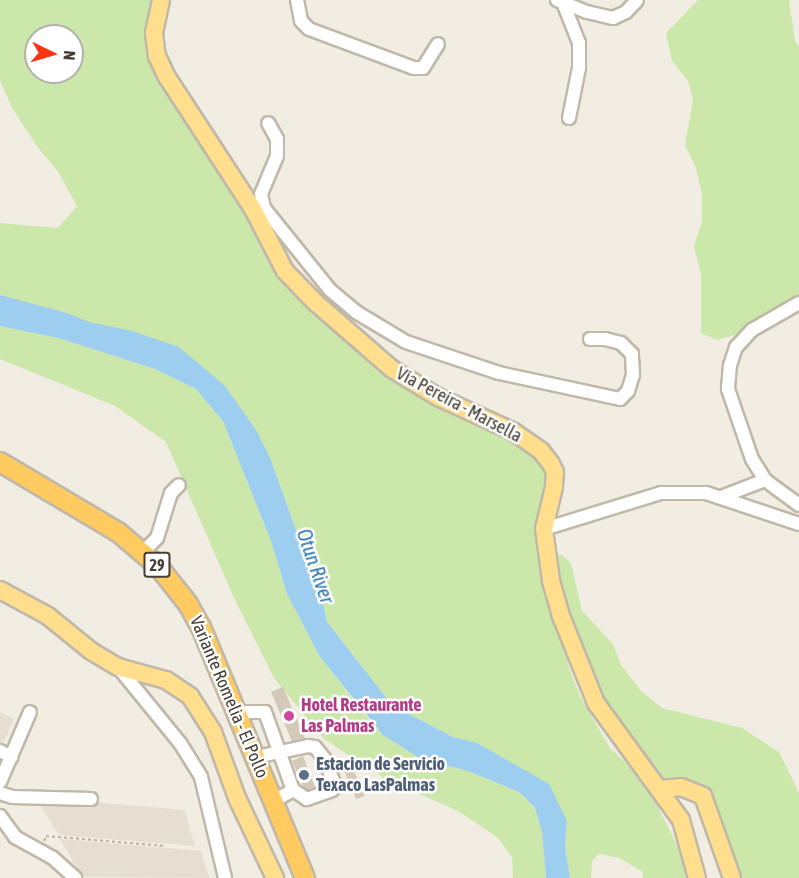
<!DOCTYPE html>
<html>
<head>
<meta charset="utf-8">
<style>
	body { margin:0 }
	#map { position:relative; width:799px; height:878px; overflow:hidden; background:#f2ede3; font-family:"Asap Condensed",sans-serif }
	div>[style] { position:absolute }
	.residential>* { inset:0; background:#e6dfd1 }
	.green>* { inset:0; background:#cbe7aa }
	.water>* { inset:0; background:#9dcef0 }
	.building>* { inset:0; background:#d3c9b8; transform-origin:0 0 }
	.path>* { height:1.5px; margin-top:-0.75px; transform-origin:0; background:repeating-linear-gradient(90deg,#bfb197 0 3px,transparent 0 6px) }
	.roads { filter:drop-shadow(2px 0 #c0b8a8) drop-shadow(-2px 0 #c0b8a8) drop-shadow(0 2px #c0b8a8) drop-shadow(0 -2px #c0b8a8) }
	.minor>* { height:12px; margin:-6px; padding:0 6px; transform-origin:6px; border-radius:6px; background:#fff }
	.major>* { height:16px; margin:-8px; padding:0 8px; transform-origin:8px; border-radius:8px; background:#ffdf8e }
	.highway>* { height:18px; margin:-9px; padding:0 9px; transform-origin:9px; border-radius:9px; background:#ffcb60 }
	.dots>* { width:16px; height:16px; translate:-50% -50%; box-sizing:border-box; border:3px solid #fff; border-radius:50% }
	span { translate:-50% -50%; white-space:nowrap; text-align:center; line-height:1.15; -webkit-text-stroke:5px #fff; paint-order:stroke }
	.shield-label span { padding:2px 4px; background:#fff; border:2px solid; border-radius:4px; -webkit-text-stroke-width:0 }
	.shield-label { font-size:16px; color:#433d33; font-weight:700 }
	.street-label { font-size:18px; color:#433d33 }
	.hotel-label { font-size:18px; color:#b23c85; font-weight:700 }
	.left { translate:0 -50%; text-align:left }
	.service-label { font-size:18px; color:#4e5e75; font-weight:700 }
	.water-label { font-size:20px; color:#2c77af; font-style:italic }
	.north { position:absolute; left:24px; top:24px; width:60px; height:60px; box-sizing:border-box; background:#fff; border:2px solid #b4b1ad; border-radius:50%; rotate:95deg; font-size:16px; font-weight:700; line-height:24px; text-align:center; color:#433d33 }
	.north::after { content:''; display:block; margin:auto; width:21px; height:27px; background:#fc3410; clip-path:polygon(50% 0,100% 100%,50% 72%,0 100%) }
</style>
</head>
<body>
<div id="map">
	<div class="residential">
		<div style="clip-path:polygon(0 712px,14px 719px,2px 746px,0 745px)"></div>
		<div style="clip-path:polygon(35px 797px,185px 810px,195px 846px,59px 835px)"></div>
		<div style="clip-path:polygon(60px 839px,201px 851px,209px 878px,82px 877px)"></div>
	</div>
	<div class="green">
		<div style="clip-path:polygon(evenodd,0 0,161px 0,157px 56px,267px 241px,356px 338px,550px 462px,551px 608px,572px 676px,582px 700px,610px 748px,626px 763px,657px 805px,675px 841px,688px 878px,643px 878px,643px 872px,619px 858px,599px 854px,592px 861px,591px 878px,570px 878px,565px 847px,567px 821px,477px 743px,453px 737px,392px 705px,327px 622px,320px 588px,307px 561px,271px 460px,160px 341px,0 309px,0 223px,58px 228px,77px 206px,59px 173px,36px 145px,12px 108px,0 80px,0 0,36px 36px,72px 36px,72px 72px,36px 72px,36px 36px)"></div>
		<div style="clip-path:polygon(698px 0,789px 0,795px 41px,799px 47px,799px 303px,752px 330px,717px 340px,701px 333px,701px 274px,694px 246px,702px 221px,702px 194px,696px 168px,685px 145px,693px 100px,688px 81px,672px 61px,666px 33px)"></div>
		<div style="clip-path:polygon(0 326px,58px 338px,155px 369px,196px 389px,223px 421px,271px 541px,287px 594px,320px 657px,371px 722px,421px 759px,468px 771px,519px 792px,535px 808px,542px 832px,546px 878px,513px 878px,512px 857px,498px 838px,458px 811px,384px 778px,324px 739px,274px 678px,234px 598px,166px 442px,115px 406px,0 359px)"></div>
		<div style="clip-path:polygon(547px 553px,562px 555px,571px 563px,582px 611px,613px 644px,621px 665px,641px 691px,662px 708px,742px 728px,779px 752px,799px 793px,799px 878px,732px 878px,703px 796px,660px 789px,596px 703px)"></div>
	</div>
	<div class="water">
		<div style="clip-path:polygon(0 295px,67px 313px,89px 322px,132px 331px,179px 347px,225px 386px,256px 430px,271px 460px,307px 561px,320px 588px,327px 622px,392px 705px,453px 737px,477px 743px,549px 784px,567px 821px,565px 847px,570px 878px,546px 878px,542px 832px,535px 808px,519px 792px,468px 771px,421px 759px,383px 735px,320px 657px,287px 594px,271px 541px,223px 421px,196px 389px,155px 369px,58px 338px,0 326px)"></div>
	</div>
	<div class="building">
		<div style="left:283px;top:687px;width:56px;height:13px;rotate:67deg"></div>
		<div style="clip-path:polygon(303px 756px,315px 787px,308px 790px,303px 786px,292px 761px)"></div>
		<div style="left:349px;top:759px;width:40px;height:9px;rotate:67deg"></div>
	</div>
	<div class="path">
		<div style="left:44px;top:841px;width:5px;rotate:-68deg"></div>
		<div style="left:46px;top:836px;width:120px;rotate:4.8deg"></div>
	</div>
	<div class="roads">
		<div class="minor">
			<div style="left:297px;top:0;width:21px;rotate:79deg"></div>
			<div style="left:301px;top:21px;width:11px;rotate:45deg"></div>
			<div style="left:309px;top:29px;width:112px;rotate:20.4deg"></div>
			<div style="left:414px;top:68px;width:9px"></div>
			<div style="left:423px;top:68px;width:28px;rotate:-58deg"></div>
			<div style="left:557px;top:0;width:32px;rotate:22deg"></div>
			<div style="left:587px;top:12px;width:27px;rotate:13deg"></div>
			<div style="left:613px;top:18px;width:14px;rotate:-25deg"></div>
			<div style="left:626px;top:12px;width:16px;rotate:-47deg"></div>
			<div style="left:564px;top:5px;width:41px;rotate:68.5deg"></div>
			<div style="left:579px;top:43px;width:25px;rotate:90deg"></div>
			<div style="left:579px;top:68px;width:51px;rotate:101.3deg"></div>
			<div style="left:264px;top:208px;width:105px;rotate:51.2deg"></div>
			<div style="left:330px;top:290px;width:34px;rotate:40deg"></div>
			<div style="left:356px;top:312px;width:58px;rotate:31deg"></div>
			<div style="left:406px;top:342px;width:98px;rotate:18.4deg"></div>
			<div style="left:499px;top:373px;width:124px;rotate:12.1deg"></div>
			<div style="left:620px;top:399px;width:11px;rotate:-45deg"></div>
			<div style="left:628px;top:391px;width:17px;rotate:-73deg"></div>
			<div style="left:633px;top:375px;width:21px;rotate:-93deg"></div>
			<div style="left:632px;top:354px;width:16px;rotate:-135deg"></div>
			<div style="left:621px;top:343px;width:16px;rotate:-166deg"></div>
			<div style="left:605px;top:339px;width:15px;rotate:180deg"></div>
			<div style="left:258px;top:209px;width:6px;rotate:-9deg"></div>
			<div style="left:264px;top:208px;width:14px;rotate:-102deg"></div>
			<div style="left:261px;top:194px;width:41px;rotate:-67.2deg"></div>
			<div style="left:277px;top:156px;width:17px;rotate:-90deg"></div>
			<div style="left:277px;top:139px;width:18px;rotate:-119deg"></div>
			<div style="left:799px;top:303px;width:54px;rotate:150.1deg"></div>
			<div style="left:752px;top:330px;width:23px;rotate:133deg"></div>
			<div style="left:736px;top:347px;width:19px;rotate:108deg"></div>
			<div style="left:730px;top:365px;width:24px;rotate:95deg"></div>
			<div style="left:728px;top:389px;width:74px;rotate:71.1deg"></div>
			<div style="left:752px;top:459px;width:25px;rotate:58deg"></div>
			<div style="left:765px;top:480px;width:42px;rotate:36.3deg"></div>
			<div style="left:721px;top:497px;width:47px;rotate:-21.1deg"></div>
			<div style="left:544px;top:529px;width:122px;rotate:-17.1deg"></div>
			<div style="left:661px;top:493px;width:45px"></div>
			<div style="left:706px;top:493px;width:98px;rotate:18.4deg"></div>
			<div style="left:143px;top:552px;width:20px;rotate:-45deg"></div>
			<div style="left:157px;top:538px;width:47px;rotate:-72.7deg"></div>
			<div style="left:171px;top:493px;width:11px;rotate:-45deg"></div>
			<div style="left:118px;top:667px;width:98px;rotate:50.8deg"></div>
			<div style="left:180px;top:743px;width:40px;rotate:58deg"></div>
			<div style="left:201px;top:777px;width:104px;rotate:76.6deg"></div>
			<div style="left:236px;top:712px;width:29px"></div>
			<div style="left:265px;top:712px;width:83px;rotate:70.3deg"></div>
			<div style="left:0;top:751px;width:13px;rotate:27deg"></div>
			<div style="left:256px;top:757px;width:53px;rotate:-11.9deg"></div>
			<div style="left:308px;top:746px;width:7px;rotate:8deg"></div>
			<div style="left:315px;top:747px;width:14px;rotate:51deg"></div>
			<div style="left:324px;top:758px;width:27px;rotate:68deg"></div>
			<div style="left:334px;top:783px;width:7px;rotate:106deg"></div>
			<div style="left:332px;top:790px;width:27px;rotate:160deg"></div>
			<div style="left:307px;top:799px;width:17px;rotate:-147deg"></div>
			<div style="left:293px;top:790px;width:22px;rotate:150deg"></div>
			<div style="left:0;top:782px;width:76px;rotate:-66.8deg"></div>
			<div style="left:0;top:793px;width:13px;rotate:18deg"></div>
			<div style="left:12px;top:797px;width:79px;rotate:1.5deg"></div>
			<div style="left:0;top:816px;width:26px;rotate:54deg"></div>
			<div style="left:15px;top:837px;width:43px;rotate:28.9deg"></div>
			<div style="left:53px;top:858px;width:30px;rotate:42deg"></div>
		</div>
		<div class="major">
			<div style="left:161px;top:0;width:34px;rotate:102deg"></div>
			<div style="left:154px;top:33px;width:23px;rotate:83deg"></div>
			<div style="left:157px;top:56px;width:23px;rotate:65deg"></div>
			<div style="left:167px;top:77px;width:158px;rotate:56.9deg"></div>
			<div style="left:253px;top:209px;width:70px;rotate:62.7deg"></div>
			<div style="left:285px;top:271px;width:43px;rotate:45.9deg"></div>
			<div style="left:315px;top:302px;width:102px;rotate:41deg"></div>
			<div style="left:392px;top:369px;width:54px;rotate:31.3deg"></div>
			<div style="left:438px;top:397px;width:84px;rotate:24.7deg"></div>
			<div style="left:514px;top:432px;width:33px;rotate:35deg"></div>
			<div style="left:541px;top:451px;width:16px;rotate:52deg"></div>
			<div style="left:551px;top:464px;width:9px;rotate:63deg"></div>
			<div style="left:555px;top:472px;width:15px;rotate:94deg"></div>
			<div style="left:554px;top:487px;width:43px;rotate:103.4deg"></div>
			<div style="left:544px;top:529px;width:52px;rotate:82.3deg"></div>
			<div style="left:551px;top:581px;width:36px;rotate:74deg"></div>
			<div style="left:561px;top:616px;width:94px;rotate:68.1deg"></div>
			<div style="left:596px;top:703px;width:145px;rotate:54deg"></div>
			<div style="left:681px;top:820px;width:60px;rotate:74.6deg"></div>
			<div style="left:0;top:590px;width:55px;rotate:28.4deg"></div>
			<div style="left:48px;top:616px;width:55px;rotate:39.1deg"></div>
			<div style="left:91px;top:651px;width:31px;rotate:31deg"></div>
			<div style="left:118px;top:667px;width:50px;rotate:15.2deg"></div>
			<div style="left:166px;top:680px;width:29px;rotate:34deg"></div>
			<div style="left:190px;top:696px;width:43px;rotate:57.4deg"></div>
			<div style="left:213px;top:732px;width:70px;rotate:70deg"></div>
			<div style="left:237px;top:798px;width:89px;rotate:64.6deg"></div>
			<div style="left:660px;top:789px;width:21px;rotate:-5deg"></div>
			<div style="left:681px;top:787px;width:24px;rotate:22deg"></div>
			<div style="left:703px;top:796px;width:87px;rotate:70.5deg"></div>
		</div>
		<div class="highway">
			<div style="left:0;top:462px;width:137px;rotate:30.7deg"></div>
			<div style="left:118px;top:532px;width:52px;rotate:40.4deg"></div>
			<div style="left:158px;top:566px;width:48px;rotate:51.7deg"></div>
			<div style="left:188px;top:604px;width:26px;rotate:61deg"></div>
			<div style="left:201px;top:627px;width:272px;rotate:67.5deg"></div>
		</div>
	</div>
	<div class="dots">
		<div style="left:289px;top:716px;background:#d1479c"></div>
		<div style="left:304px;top:775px;background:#5c6f8a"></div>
	</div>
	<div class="shield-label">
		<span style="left:157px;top:565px">29</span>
	</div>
	<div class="street-label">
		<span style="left:459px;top:405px;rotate:28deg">Vía Pereira - Marsella</span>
		<span style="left:229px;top:697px;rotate:67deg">Variante Romelia - El Pollo</span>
	</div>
	<div class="hotel-label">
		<span class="left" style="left:301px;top:716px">Hotel Restaurante<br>Las Palmas</span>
	</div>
	<div class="service-label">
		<span class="left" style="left:316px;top:775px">Estacion de Servicio<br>Texaco LasPalmas</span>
	</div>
	<div class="water-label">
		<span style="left:316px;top:566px;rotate:71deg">Otun River</span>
	</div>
	<div class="north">N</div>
</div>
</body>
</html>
